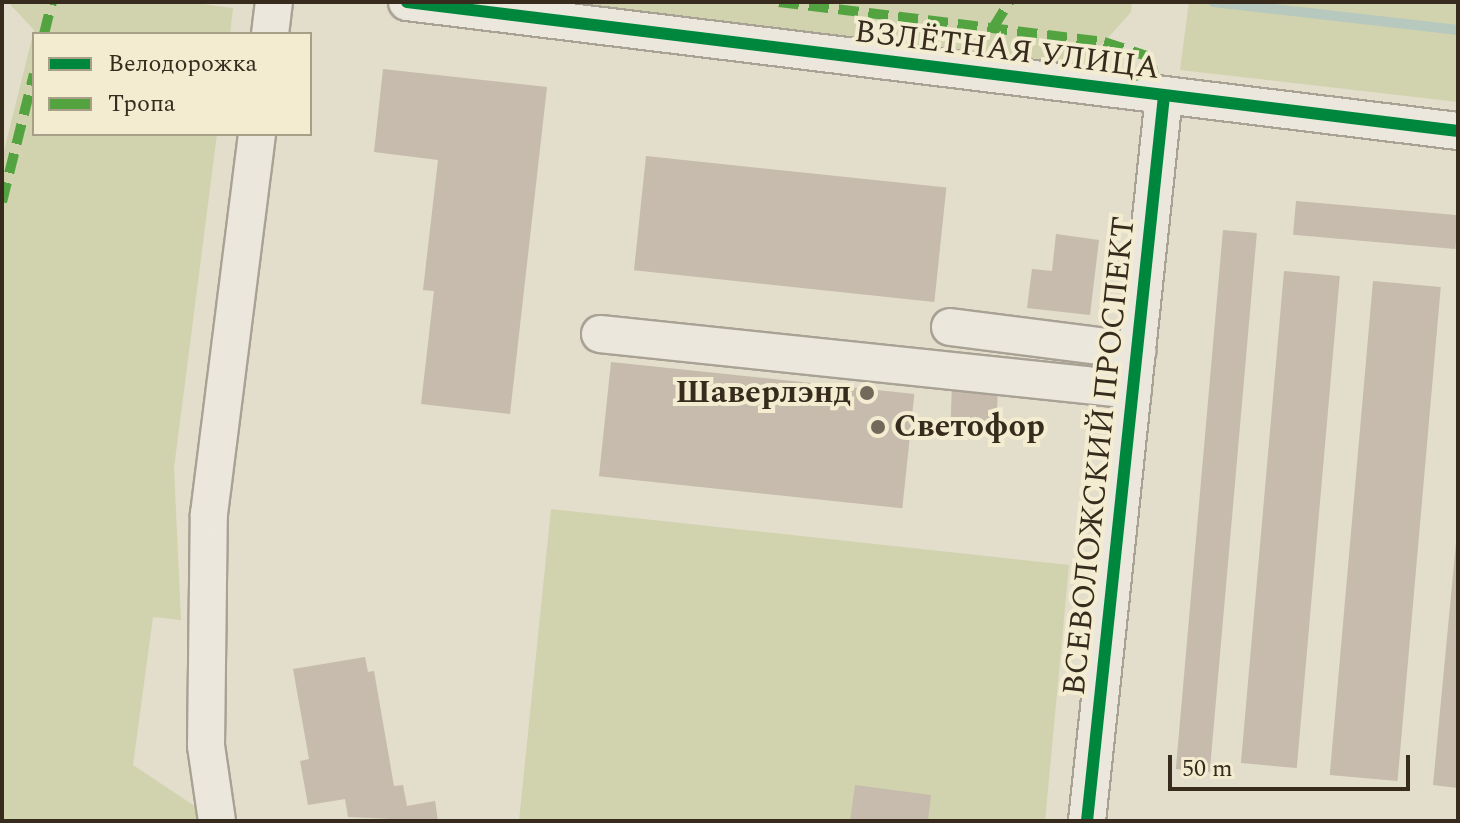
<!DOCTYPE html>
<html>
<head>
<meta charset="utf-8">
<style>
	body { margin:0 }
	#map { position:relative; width:1460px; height:823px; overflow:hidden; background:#e3ddcb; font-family:Spectral,serif }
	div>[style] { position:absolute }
	.green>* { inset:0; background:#d0d3ae }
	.stream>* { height:10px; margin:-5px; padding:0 5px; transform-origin:5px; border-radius:5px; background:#b7c8be }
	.building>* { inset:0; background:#c6bbac; transform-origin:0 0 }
	.roads { filter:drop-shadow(2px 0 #a8a295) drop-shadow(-2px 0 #a8a295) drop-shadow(0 2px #a8a295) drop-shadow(0 -2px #a8a295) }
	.minor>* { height:36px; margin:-18px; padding:0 18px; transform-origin:18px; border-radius:18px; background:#ebe7dd }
	.quiet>* { height:10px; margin-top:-5px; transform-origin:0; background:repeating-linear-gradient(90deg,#53a441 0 20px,transparent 0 30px) }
	.cycleway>* { height:12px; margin:-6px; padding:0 6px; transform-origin:6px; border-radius:6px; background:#00873e }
	.dots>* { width:22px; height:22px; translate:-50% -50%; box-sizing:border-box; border:4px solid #f4ecd1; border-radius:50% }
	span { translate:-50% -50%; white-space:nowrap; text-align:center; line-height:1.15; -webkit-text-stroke:8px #f4ecd1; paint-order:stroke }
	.street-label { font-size:32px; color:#362b1d }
	.poi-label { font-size:32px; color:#362b1d; font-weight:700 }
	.right { translate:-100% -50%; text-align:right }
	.left { translate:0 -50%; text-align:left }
	.frame { position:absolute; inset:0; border:4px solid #362b1d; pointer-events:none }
	.legend { position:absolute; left:32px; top:32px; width:280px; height:104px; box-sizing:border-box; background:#f4ecd1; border:2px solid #a89f89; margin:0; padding:10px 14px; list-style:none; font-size:24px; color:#362b1d }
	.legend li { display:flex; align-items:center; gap:16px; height:40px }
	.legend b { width:40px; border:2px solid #a89f89 }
	.scale { position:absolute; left:1168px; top:755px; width:242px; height:36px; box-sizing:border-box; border:4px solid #362b1d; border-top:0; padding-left:10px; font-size:24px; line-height:28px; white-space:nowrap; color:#362b1d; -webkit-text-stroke:6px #f4ecd1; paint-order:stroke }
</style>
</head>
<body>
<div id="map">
	<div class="green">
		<div style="clip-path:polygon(8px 2px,186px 2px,233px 8px,230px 34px,34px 34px,34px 134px,217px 134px,174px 468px,181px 620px,153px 617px,133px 765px,217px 821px,2px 821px,2px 159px,34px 30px)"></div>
		<div style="clip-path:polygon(566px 2px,1132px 2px,1131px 12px,1082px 67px)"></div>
		<div style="clip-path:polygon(1189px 2px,1458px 2px,1458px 102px,1180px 70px)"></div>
		<div style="clip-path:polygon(551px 509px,1069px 565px,1045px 821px,519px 821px)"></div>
	</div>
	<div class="stream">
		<div style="left:1213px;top:2px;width:247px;rotate:6.5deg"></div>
	</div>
	<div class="building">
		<div style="clip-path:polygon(383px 69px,547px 87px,510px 414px,421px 404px,434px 291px,423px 290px,438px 160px,374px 152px)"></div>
		<div style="left:646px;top:156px;width:302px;height:115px;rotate:6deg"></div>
		<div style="left:1296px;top:201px;width:163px;height:34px;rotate:5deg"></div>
		<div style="left:1223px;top:230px;width:34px;height:541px;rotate:5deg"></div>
		<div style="clip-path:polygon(1056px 234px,1099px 240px,1090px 315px,1027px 308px,1032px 269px,1052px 271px)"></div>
		<div style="left:1284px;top:271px;width:56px;height:494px;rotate:5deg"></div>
		<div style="left:1373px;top:281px;width:68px;height:496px;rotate:5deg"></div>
		<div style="left:611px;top:362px;width:305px;height:115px;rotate:6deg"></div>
		<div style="left:952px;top:383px;width:46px;height:47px;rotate:2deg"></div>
		<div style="clip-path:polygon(1456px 543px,1458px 543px,1458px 788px,1433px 785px)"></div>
		<div style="clip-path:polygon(365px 657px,368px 672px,374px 671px,394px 786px,403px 785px,407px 806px,435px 801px,438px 821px,348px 817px,345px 799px,308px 805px,300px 761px,309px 759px,293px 669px)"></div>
		<div style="clip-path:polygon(855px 785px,931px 795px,928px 821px,850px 821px)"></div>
	</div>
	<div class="roads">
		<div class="minor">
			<div style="left:407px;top:2px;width:1059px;rotate:7deg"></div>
			<div style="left:270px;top:34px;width:32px;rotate:-83deg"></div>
			<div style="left:950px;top:327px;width:189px;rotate:7.3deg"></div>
			<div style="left:600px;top:334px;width:536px;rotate:6deg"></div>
			<div style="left:217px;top:821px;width:76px;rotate:-98.3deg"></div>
			<div style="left:206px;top:746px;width:232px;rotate:-89.3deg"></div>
			<div style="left:209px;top:514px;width:383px;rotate:-82.8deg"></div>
			<div style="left:1087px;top:821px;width:729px;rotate:-83.94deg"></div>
		</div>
	</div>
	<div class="quiet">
		<div style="left:779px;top:2px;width:327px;rotate:7deg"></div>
		<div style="left:1104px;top:42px;width:58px;rotate:18.1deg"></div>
		<div style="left:993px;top:28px;width:31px;rotate:-58deg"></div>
		<div style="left:44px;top:34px;width:33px;rotate:-76deg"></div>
		<div style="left:1127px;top:78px;width:32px;rotate:-14deg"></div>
		<div style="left:2px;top:202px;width:132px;rotate:-76deg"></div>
	</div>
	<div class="cycleway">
		<div style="left:407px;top:2px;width:1059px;rotate:7deg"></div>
		<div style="left:1087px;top:821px;width:729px;rotate:-83.94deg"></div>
	</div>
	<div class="dots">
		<div style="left:867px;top:393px;background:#73695a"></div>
		<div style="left:878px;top:427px;background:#73695a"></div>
	</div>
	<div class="street-label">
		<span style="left:1007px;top:51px;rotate:7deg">ВЗЛЁТНАЯ УЛИЦА</span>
		<span style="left:1100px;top:456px;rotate:-84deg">ВСЕВОЛОЖСКИЙ ПРОСПЕКТ</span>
	</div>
	<div class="poi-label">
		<span class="right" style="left:851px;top:393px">Шаверлэнд</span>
		<span class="left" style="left:894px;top:427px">Светофор</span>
	</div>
	<div class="frame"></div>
	<ul class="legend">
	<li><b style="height:10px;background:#00873e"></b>Велодорожка</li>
	<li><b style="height:10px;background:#53a441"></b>Тропа</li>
	</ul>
	<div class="scale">50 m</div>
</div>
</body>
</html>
